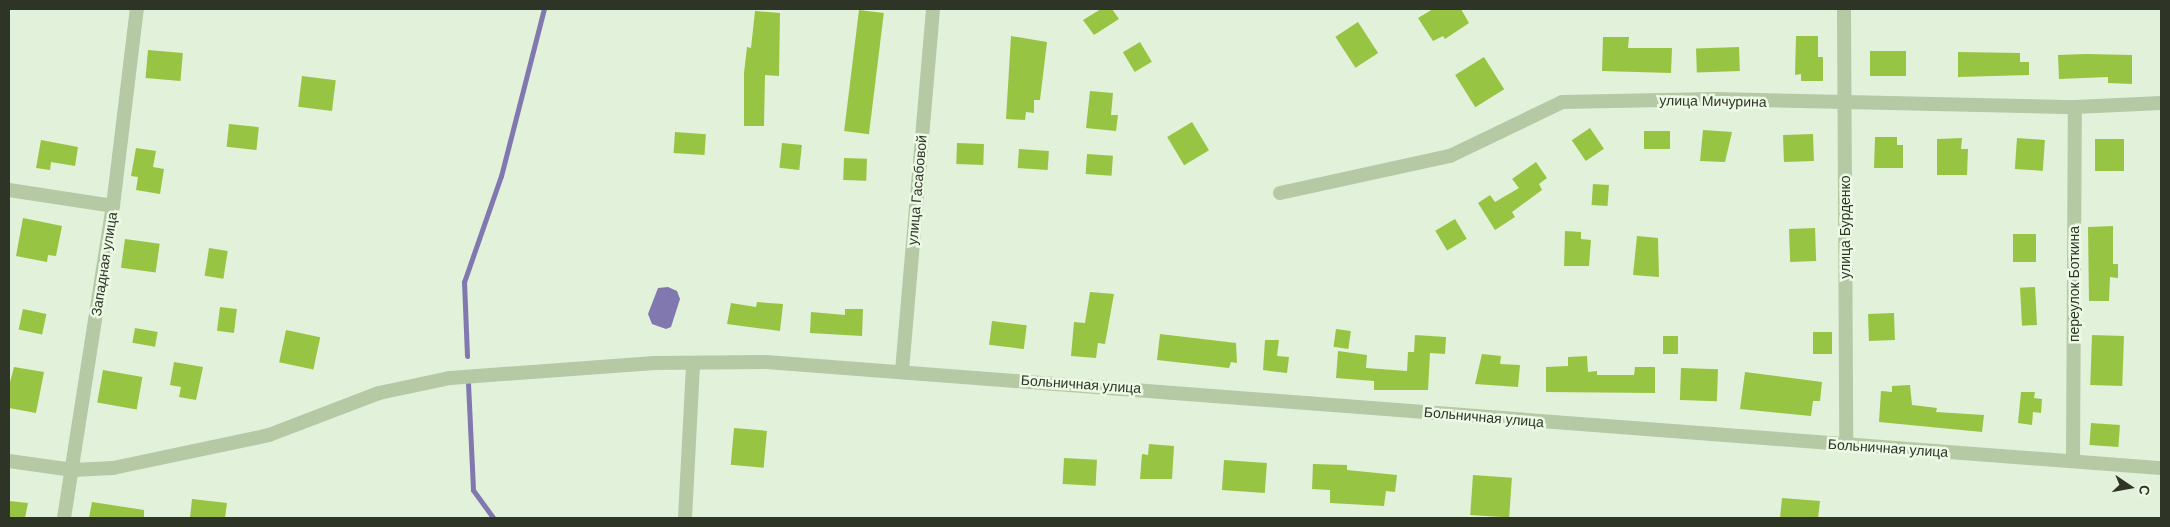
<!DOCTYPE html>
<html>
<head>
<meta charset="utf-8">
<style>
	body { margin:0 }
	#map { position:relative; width:2170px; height:527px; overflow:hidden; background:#e2f1d9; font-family:Arial,sans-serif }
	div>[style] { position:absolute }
	.water>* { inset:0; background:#8078ae }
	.stream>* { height:5px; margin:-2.5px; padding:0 2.5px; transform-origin:2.5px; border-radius:2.5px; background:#8078ae }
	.building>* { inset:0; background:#97c543; transform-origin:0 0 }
	.minor>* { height:14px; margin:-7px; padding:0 7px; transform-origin:7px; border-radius:7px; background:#b5c9a5 }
	.tertiary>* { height:14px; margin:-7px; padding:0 7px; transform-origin:7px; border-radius:7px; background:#b5c9a5 }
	span { translate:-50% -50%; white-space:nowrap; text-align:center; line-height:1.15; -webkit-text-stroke:5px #ecf9e5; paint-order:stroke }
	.street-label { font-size:14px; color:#2f3526 }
	.frame { position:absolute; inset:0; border:10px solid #2f3526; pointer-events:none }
	.north { position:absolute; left:2105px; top:462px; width:50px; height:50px; -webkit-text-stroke:4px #ecf9e5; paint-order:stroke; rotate:102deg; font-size:14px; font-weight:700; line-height:20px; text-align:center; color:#2f3526 }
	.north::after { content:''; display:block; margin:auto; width:18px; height:22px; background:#2f3526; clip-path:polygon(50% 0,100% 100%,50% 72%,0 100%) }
</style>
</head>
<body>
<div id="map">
	<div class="water">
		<div style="clip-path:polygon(668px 287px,677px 291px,680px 299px,671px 327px,666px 329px,652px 324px,648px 314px,658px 288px)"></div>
	</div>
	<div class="stream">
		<div style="left:467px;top:356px;width:74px;rotate:-92.3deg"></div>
		<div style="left:464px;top:282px;width:112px;rotate:-70.8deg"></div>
		<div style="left:501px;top:176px;width:172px;rotate:-75.6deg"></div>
		<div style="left:468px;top:383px;width:107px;rotate:87.3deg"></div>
		<div style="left:473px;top:490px;width:34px;rotate:54deg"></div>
	</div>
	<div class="building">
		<div style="clip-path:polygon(1101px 9px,1112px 9px,1119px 19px,1094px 35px,1083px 20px)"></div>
		<div style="clip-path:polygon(1433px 9px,1461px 9px,1469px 23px,1445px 39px,1443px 36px,1433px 41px,1418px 18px)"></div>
		<div style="left:859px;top:10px;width:25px;height:122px;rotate:7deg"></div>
		<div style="clip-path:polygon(755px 11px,780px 13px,779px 76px,765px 75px,764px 126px,744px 126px,744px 73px,747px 47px,751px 48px)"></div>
		<div style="left:1358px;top:22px;width:37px;height:27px;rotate:57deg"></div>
		<div style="clip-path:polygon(1011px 36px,1047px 42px,1040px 100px,1034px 100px,1034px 113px,1026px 112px,1025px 120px,1006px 119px)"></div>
		<div style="clip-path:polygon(1796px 36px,1818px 36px,1818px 57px,1823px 57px,1823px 81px,1801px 81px,1801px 74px,1795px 75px)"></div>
		<div style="clip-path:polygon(1603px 37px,1629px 37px,1628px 48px,1672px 48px,1671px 73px,1602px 71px)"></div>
		<div style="left:1140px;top:42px;width:23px;height:20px;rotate:59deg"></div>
		<div style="left:1739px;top:47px;width:24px;height:43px;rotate:88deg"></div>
		<div style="left:148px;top:50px;width:35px;height:28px;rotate:5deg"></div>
		<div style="left:1906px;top:51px;width:25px;height:36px;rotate:90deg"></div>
		<div style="clip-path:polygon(1958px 52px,2020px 53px,2020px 62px,2029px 62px,2029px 75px,1958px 77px)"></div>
		<div style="clip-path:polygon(2086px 54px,2132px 55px,2132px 84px,2108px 83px,2108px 77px,2059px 79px,2058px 55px)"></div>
		<div style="left:1484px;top:57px;width:38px;height:34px;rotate:58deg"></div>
		<div style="left:302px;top:76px;width:34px;height:31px;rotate:7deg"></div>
		<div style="clip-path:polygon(1090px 91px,1113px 93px,1111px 115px,1118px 115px,1116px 131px,1086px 128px)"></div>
		<div style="left:1192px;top:122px;width:33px;height:29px;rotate:59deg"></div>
		<div style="left:229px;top:124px;width:30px;height:23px;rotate:6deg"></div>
		<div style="left:1590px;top:128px;width:25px;height:22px;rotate:56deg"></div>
		<div style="clip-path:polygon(1703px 130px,1732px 132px,1725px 162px,1700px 161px)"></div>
		<div style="left:1670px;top:131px;width:18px;height:26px;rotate:90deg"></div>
		<div style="left:675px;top:132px;width:31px;height:21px;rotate:4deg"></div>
		<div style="left:1813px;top:134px;width:27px;height:30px;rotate:88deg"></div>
		<div style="clip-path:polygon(1875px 137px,1897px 137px,1897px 145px,1903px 145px,1903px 168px,1874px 168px)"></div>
		<div style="clip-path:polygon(1962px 138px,1961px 149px,1968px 149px,1967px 175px,1937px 175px,1937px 139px)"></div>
		<div style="left:2017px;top:138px;width:28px;height:31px;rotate:4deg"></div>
		<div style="left:2095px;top:139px;width:29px;height:32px"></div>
		<div style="clip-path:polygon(41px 140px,78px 147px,75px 166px,51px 162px,50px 170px,36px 168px)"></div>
		<div style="left:782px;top:143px;width:20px;height:25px;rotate:6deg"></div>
		<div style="left:957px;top:143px;width:27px;height:21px;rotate:2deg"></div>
		<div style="clip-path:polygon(136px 148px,156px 151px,153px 167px,164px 169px,160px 194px,136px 190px,138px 177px,131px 176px)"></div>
		<div style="left:1019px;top:149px;width:30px;height:19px;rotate:4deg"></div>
		<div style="left:1087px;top:154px;width:26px;height:20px;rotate:4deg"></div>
		<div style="left:844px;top:158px;width:23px;height:22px;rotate:2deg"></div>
		<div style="clip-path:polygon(1536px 162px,1547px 178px,1539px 184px,1542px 190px,1512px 212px,1515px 217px,1495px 230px,1478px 203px,1490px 195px,1495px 202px,1519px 188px,1512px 179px)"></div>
		<div style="left:1593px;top:184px;width:16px;height:21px;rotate:4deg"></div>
		<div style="clip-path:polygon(23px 218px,62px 226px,56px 256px,48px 255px,47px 262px,16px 256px)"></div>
		<div style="left:1455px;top:219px;width:23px;height:23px;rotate:59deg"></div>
		<div style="clip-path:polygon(2113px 226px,2113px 264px,2118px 264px,2118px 278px,2110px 277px,2109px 301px,2089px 301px,2088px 227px)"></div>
		<div style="left:1815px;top:228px;width:33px;height:26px;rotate:88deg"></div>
		<div style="clip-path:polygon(1565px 231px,1581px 232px,1581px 239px,1591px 240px,1589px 266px,1564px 266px)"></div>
		<div style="left:2013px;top:234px;width:23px;height:28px"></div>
		<div style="clip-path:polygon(1637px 236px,1658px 238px,1659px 277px,1633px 275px)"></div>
		<div style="left:125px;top:239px;width:35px;height:29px;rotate:8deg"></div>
		<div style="left:209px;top:248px;width:19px;height:28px;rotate:9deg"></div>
		<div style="left:2035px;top:287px;width:38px;height:15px;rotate:87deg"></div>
		<div style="clip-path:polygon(1090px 292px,1114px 294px,1105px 344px,1098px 343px,1096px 358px,1071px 356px,1074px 322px,1085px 323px)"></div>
		<div style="clip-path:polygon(757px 302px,783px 304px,780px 331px,727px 324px,731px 303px,756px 307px)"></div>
		<div style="left:220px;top:307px;width:17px;height:24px;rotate:7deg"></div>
		<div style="left:23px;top:309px;width:24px;height:21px;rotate:12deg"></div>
		<div style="clip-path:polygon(845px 309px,863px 309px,862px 336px,810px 333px,811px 312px,845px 315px)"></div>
		<div style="left:1894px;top:313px;width:27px;height:26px;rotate:88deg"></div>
		<div style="left:992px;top:321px;width:35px;height:24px;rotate:7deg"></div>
		<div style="left:135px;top:328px;width:23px;height:15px;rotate:10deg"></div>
		<div style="left:1336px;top:329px;width:15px;height:18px;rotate:8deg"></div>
		<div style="left:286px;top:330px;width:35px;height:33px;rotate:12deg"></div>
		<div style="left:1813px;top:332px;width:19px;height:22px"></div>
		<div style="clip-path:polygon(1160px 334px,1236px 343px,1237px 363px,1231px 362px,1229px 368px,1157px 360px)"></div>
		<div style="clip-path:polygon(1415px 335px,1446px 337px,1445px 354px,1430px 353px,1428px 390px,1374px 390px,1374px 381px,1336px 378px,1338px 351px,1367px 355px,1366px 368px,1407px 371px,1408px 352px,1414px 352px)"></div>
		<div style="left:2092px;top:335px;width:32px;height:50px;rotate:2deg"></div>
		<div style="left:1663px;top:336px;width:15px;height:18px"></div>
		<div style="clip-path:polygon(1265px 340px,1279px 340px,1277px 356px,1289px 357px,1287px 373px,1263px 370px)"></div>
		<div style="clip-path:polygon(1482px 354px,1501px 356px,1500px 364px,1520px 365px,1518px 387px,1475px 384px)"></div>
		<div style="clip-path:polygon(1587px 356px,1588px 372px,1597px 371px,1597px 375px,1634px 375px,1635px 367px,1655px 367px,1655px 393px,1546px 392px,1546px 367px,1568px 366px,1568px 357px)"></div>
		<div style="clip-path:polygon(174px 362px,203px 367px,196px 400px,179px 397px,181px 387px,170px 385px)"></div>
		<div style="clip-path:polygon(14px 367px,44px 372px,36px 413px,9px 408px,9px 386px)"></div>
		<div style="left:1681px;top:368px;width:37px;height:32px;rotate:2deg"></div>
		<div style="left:103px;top:370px;width:40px;height:33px;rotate:10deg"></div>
		<div style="clip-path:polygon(1745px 372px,1822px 382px,1820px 401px,1813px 401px,1811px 416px,1740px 409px)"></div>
		<div style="clip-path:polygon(1910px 385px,1912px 405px,1937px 408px,1936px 412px,1984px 415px,1982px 432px,1879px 422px,1881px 391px,1892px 392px,1892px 386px)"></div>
		<div style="clip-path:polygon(2021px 392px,2035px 392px,2034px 398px,2042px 399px,2041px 413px,2033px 412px,2032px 425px,2018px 423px)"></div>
		<div style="left:2091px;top:423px;width:29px;height:22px;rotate:4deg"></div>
		<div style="left:734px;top:428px;width:33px;height:37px;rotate:5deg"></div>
		<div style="clip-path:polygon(1149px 444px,1174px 446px,1172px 479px,1140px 479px,1142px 454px,1148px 455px)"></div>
		<div style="left:1064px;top:458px;width:33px;height:26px;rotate:3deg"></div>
		<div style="left:1224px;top:460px;width:43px;height:30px;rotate:4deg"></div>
		<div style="clip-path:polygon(1313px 464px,1347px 465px,1347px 470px,1397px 475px,1395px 492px,1386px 491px,1384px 506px,1330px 503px,1330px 490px,1312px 489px)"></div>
		<div style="left:1473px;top:475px;width:39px;height:40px;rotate:4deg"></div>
		<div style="clip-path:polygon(1782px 498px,1820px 501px,1818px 518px,1780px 518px)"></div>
		<div style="clip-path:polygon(192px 499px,227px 503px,225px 518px,190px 518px)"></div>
		<div style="clip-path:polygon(9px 501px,28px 503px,25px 518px,9px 518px)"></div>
		<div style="clip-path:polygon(92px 502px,144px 510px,144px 518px,89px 518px)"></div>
	</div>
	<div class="minor">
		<div style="left:1844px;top:9px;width:436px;rotate:89.7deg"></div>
		<div style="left:9px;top:190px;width:105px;rotate:8.7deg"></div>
		<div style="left:1280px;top:193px;width:174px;rotate:-12.3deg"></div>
		<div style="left:1450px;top:156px;width:124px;rotate:-25.7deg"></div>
		<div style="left:1562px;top:102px;width:151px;rotate:-1.1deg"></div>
		<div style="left:1713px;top:99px;width:362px;rotate:1.3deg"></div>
		<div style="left:2075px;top:107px;width:86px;rotate:-2.7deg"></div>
		<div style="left:902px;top:371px;width:363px;rotate:-85.1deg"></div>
		<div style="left:2073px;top:461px;width:354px;rotate:-89.7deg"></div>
		<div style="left:64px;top:518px;width:316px;rotate:-81.1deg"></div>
		<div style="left:113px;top:206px;width:198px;rotate:-83.1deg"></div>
		<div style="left:685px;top:518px;width:155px;rotate:-87deg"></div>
	</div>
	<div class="tertiary">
		<div style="left:9px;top:461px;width:65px;rotate:8deg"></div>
		<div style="left:73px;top:470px;width:40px;rotate:-2.9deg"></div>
		<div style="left:113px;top:468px;width:159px;rotate:-11.9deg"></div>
		<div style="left:269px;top:435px;width:118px;rotate:-20.9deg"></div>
		<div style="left:379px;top:393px;width:73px;rotate:-11.9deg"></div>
		<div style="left:450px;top:378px;width:205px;rotate:-4.2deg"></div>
		<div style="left:654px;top:363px;width:112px;rotate:-0.5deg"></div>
		<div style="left:766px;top:362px;width:1399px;rotate:4.35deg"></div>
	</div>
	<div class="street-label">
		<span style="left:1713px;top:101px;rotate:1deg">улица Мичурина</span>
		<span style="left:917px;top:190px;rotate:-85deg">улица Гасабовой</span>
		<span style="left:1845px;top:227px;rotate:-90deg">улица Бурденко</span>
		<span style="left:104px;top:264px;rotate:-81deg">Западная улица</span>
		<span style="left:2074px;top:284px;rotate:-90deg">переулок Боткина</span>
		<span style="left:1081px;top:384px;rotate:4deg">Больничная улица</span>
		<span style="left:1484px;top:417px;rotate:5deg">Больничная улица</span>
		<span style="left:1888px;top:448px;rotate:4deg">Больничная улица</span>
	</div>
	<div class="frame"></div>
	<div class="north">С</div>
</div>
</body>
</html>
